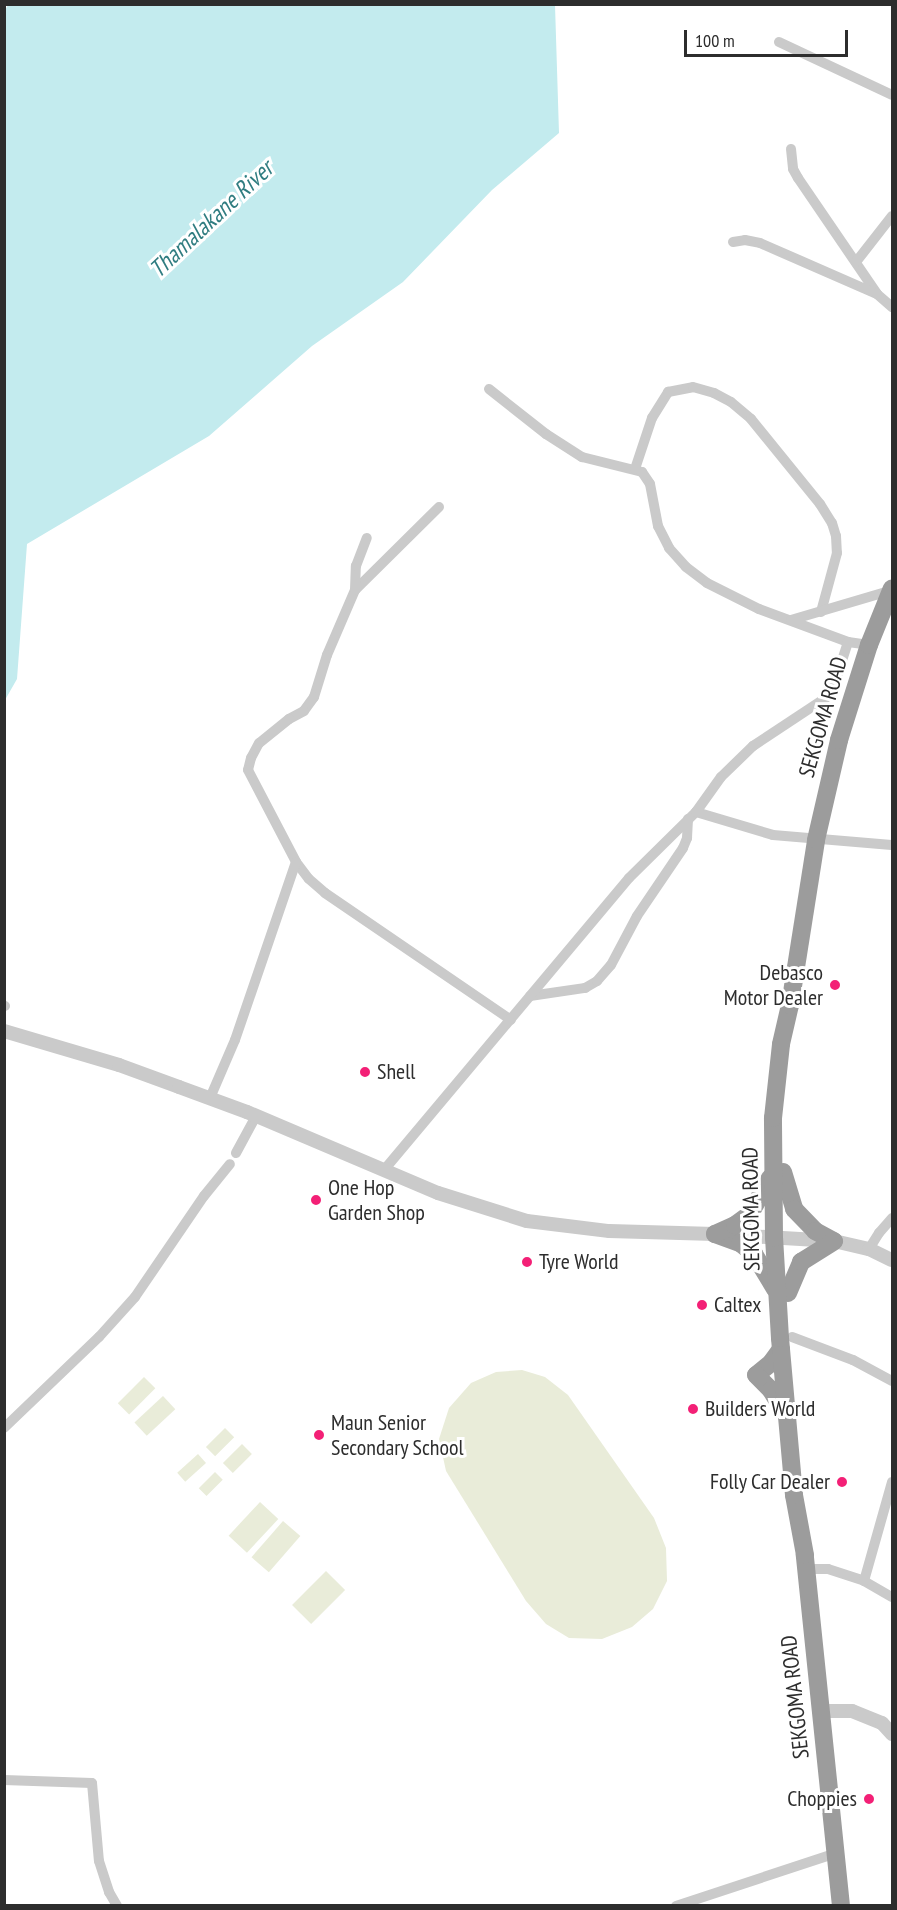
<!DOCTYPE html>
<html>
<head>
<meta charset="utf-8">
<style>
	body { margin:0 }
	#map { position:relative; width:897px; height:1910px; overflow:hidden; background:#fff; font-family:"PT Sans Narrow",sans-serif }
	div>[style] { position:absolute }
	.green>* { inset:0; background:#e9ecd9; transform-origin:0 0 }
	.water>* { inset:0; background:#c3ebee }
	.minor>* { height:10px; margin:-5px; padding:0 5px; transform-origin:5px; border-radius:5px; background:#cacaca }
	.tertiary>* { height:14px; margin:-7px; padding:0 7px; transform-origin:7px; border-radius:7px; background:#cacaca }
	.trunk>* { height:18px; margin:-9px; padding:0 9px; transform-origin:9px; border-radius:9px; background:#9c9c9c }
	.dots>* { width:16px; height:16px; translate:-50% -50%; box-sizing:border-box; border:3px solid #fff; border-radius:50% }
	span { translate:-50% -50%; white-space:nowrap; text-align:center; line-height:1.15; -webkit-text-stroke:6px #fff; paint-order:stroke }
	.street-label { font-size:22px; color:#2d2d2d }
	.poi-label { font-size:22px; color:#2d2d2d }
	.right { translate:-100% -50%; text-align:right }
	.left { translate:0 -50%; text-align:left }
	.water-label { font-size:24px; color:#307d81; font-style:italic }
	.frame { position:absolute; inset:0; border:6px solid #2d2d2d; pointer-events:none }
	.scale { position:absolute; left:684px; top:30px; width:164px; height:27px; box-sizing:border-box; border:3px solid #2d2d2d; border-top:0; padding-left:8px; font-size:18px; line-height:21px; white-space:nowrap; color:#2d2d2d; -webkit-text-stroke:4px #fff; paint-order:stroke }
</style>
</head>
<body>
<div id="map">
	<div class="green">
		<div style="clip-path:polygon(522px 1370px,545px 1377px,568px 1395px,654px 1518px,666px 1548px,667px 1581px,653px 1609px,632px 1627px,602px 1639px,569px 1638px,546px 1624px,526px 1601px,446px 1471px,439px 1439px,449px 1408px,471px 1383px,496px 1372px)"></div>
		<div style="left:144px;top:1377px;width:16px;height:37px;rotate:45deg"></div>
		<div style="left:163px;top:1396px;width:18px;height:39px;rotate:47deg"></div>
		<div style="left:225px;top:1428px;width:13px;height:27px;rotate:45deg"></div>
		<div style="left:242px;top:1444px;width:14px;height:27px;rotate:45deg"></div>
		<div style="left:198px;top:1454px;width:12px;height:28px;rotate:48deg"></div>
		<div style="left:215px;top:1472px;width:11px;height:23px;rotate:45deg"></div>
		<div style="left:260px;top:1502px;width:25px;height:46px;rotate:43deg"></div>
		<div style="left:283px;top:1521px;width:23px;height:48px;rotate:41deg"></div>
		<div style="left:326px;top:1571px;width:27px;height:48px;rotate:45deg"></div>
	</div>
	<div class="water">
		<div style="clip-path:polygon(8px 5px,555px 5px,559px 133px,492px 190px,403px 282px,312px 346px,209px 436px,27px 544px,17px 679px,5px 700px,4px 12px)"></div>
	</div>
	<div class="minor">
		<div style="left:779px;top:42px;width:125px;rotate:25.1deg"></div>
		<div style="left:791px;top:149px;width:20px;rotate:84deg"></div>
		<div style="left:793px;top:169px;width:10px;rotate:61deg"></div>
		<div style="left:798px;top:178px;width:140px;rotate:55.7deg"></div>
		<div style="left:733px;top:242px;width:12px;rotate:-9deg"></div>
		<div style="left:745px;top:240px;width:15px;rotate:11deg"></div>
		<div style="left:760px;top:243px;width:128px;rotate:23.6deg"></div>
		<div style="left:877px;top:294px;width:20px;rotate:41deg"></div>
		<div style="left:856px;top:262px;width:58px;rotate:-52deg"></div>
		<div style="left:489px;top:389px;width:73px;rotate:38.3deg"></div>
		<div style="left:546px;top:434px;width:43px;rotate:32.6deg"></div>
		<div style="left:582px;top:457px;width:62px;rotate:14deg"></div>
		<div style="left:642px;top:472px;width:14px;rotate:56deg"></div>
		<div style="left:650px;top:484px;width:43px;rotate:79.2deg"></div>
		<div style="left:658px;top:526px;width:25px;rotate:63deg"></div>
		<div style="left:669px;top:548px;width:25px;rotate:48deg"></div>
		<div style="left:686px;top:567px;width:26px;rotate:37deg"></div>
		<div style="left:707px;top:583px;width:58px;rotate:26.6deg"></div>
		<div style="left:759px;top:609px;width:95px;rotate:20.3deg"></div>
		<div style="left:848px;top:642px;width:21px;rotate:8deg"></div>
		<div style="left:635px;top:469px;width:54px;rotate:-71.6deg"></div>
		<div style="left:652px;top:418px;width:31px;rotate:-58deg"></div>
		<div style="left:668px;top:392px;width:25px;rotate:-11deg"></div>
		<div style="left:693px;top:387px;width:22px;rotate:16deg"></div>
		<div style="left:714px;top:393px;width:19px;rotate:28deg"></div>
		<div style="left:731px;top:402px;width:26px;rotate:40deg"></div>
		<div style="left:751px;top:419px;width:109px;rotate:50.9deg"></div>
		<div style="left:820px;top:504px;width:22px;rotate:58deg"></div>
		<div style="left:832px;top:523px;width:14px;rotate:73deg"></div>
		<div style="left:836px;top:536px;width:17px;rotate:87deg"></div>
		<div style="left:837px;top:553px;width:61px;rotate:105.2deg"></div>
		<div style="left:439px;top:507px;width:118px;rotate:135.3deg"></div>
		<div style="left:355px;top:590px;width:71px;rotate:113.3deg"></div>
		<div style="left:327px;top:655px;width:44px;rotate:107.2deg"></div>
		<div style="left:314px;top:697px;width:17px;rotate:126deg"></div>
		<div style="left:304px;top:711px;width:17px;rotate:152deg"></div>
		<div style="left:289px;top:719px;width:38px;rotate:141deg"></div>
		<div style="left:259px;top:743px;width:17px;rotate:118deg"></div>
		<div style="left:251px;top:758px;width:12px;rotate:104deg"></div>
		<div style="left:248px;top:770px;width:104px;rotate:62.4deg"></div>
		<div style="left:296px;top:862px;width:21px;rotate:53deg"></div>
		<div style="left:309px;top:879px;width:21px;rotate:41deg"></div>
		<div style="left:325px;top:893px;width:225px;rotate:34.3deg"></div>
		<div style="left:355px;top:590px;width:24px;rotate:-88deg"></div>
		<div style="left:356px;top:566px;width:30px;rotate:-69deg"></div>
		<div style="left:791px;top:620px;width:105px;rotate:-16.5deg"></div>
		<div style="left:696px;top:812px;width:80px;rotate:16.6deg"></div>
		<div style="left:773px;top:835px;width:119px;rotate:4.8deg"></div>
		<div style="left:530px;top:996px;width:56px;rotate:-8.3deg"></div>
		<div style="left:585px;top:988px;width:14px;rotate:-30deg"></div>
		<div style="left:597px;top:981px;width:21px;rotate:-49deg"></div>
		<div style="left:611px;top:965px;width:55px;rotate:-62deg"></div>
		<div style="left:637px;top:916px;width:82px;rotate:-55.9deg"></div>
		<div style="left:683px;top:848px;width:11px;rotate:-68deg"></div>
		<div style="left:687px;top:838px;width:19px;rotate:-87deg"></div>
		<div style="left:4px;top:1006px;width:1px"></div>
		<div style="left:210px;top:1098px;width:63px;rotate:-66.7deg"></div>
		<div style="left:235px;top:1040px;width:188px;rotate:-71.1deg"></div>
		<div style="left:236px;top:1153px;width:42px;rotate:-61.6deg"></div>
		<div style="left:384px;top:1170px;width:381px;rotate:-50deg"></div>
		<div style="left:629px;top:878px;width:94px;rotate:-44.6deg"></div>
		<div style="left:696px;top:812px;width:43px;rotate:-54.5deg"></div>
		<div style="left:721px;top:777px;width:45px;rotate:-44.1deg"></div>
		<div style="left:753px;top:746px;width:89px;rotate:-33.5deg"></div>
		<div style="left:827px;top:697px;width:20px;rotate:-63deg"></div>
		<div style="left:836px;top:679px;width:39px;rotate:-72deg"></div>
		<div style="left:869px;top:1249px;width:19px;rotate:-58deg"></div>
		<div style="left:879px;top:1233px;width:20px;rotate:-49deg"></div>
		<div style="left:792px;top:1337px;width:65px;rotate:20.7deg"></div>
		<div style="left:853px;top:1360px;width:44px;rotate:28.3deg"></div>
		<div style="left:4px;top:1428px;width:132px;rotate:-43.8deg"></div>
		<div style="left:99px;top:1337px;width:54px;rotate:-48deg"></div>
		<div style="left:135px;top:1297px;width:122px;rotate:-55.7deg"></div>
		<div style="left:204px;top:1196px;width:41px;rotate:-50.9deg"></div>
		<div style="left:806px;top:1569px;width:22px"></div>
		<div style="left:828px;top:1569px;width:38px;rotate:18deg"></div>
		<div style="left:864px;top:1581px;width:32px;rotate:30deg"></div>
		<div style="left:864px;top:1581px;width:103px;rotate:-74.2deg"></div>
		<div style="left:4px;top:1780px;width:88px;rotate:2deg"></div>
		<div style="left:92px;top:1783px;width:78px;rotate:84.9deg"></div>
		<div style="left:99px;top:1861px;width:33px;rotate:72deg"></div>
		<div style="left:109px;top:1892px;width:16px;rotate:60deg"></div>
		<div style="left:676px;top:1906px;width:169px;rotate:-18.3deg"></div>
	</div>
	<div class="tertiary">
		<div style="left:4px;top:1031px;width:120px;rotate:16.5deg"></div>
		<div style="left:119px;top:1065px;width:64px;rotate:20.1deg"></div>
		<div style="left:179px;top:1087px;width:72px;rotate:20.2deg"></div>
		<div style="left:247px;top:1112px;width:207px;rotate:23deg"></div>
		<div style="left:438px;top:1193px;width:93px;rotate:17.5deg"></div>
		<div style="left:527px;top:1221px;width:83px;rotate:7deg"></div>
		<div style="left:609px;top:1231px;width:106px;rotate:1.6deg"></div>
		<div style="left:715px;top:1234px;width:119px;rotate:3.4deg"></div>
		<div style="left:834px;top:1241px;width:36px;rotate:13deg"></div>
		<div style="left:869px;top:1249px;width:25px;rotate:26deg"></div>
		<div style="left:822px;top:1711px;width:30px"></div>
		<div style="left:852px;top:1711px;width:32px;rotate:22deg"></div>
		<div style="left:882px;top:1723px;width:15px;rotate:48deg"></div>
	</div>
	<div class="trunk">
		<div style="left:783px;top:1172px;width:39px;rotate:73deg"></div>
		<div style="left:794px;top:1209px;width:30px;rotate:46deg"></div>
		<div style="left:815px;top:1231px;width:21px;rotate:28deg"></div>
		<div style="left:715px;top:1234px;width:27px;rotate:20deg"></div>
		<div style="left:740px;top:1243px;width:18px;rotate:38deg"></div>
		<div style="left:754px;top:1254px;width:41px;rotate:59deg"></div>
		<div style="left:715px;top:1234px;width:22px;rotate:-24deg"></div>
		<div style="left:735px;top:1225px;width:19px;rotate:-36deg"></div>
		<div style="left:750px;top:1214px;width:41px;rotate:-60.9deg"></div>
		<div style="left:788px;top:1293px;width:34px;rotate:-67deg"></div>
		<div style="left:801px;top:1262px;width:39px;rotate:-32deg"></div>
		<div style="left:781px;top:1349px;width:17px;rotate:126deg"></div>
		<div style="left:771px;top:1363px;width:19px;rotate:141deg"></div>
		<div style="left:756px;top:1375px;width:21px;rotate:45deg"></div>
		<div style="left:771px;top:1390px;width:27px;rotate:59deg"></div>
		<div style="left:841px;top:1906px;width:353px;rotate:-95.9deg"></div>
		<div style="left:805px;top:1555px;width:61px;rotate:-100.4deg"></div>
		<div style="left:794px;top:1495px;width:158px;rotate:-95.1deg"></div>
		<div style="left:780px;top:1338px;width:100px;rotate:-93.4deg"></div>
		<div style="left:774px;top:1238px;width:120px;rotate:-90.5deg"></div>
		<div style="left:773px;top:1118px;width:74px;rotate:-83.8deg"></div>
		<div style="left:781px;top:1044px;width:40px;rotate:-77deg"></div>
		<div style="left:790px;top:1005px;width:167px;rotate:-81deg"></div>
		<div style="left:816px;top:840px;width:103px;rotate:-77deg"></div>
		<div style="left:839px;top:740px;width:100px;rotate:-72.5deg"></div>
		<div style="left:869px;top:645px;width:61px;rotate:-68deg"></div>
	</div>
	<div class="dots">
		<div style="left:835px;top:985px;background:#f32076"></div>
		<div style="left:365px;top:1072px;background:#f32076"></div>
		<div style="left:316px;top:1200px;background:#f32076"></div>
		<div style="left:527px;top:1262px;background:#f32076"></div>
		<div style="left:702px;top:1305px;background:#f32076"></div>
		<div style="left:693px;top:1409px;background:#f32076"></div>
		<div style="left:319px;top:1435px;background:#f32076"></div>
		<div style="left:842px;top:1482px;background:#f32076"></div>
		<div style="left:869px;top:1799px;background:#f32076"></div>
	</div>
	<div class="street-label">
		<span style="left:823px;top:717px;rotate:-74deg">SEKGOMA ROAD</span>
		<span style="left:751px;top:1209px;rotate:-91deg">SEKGOMA ROAD</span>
		<span style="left:795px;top:1697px;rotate:-96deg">SEKGOMA ROAD</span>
	</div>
	<div class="poi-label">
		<span class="right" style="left:823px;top:985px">Debasco<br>Motor Dealer</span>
		<span class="left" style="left:377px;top:1072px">Shell</span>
		<span class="left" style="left:328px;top:1200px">One Hop<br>Garden Shop</span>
		<span class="left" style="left:539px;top:1262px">Tyre World</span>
		<span class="left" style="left:714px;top:1305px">Caltex</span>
		<span class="left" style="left:705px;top:1409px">Builders World</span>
		<span class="left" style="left:331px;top:1435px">Maun Senior<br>Secondary School</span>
		<span class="right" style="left:830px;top:1482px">Folly Car Dealer</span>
		<span class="right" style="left:857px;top:1799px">Choppies</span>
	</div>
	<div class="water-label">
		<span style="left:211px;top:219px;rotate:-43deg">Thamalakane River</span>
	</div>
	<div class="frame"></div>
	<div class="scale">100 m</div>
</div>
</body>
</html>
